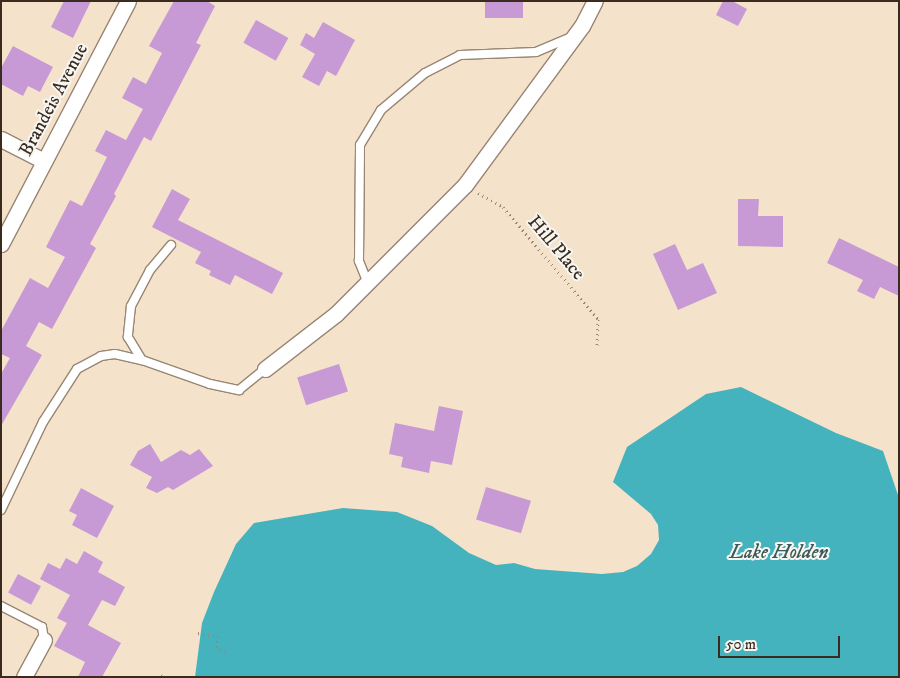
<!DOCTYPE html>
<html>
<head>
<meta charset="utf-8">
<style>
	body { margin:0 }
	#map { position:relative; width:900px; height:678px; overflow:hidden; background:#f4e2ca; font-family:"IM FELL DW Pica",serif }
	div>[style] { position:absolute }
	.water>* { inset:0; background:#44b3bd }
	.building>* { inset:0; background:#c79ad5; transform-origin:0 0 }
	.path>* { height:3px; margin-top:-1.5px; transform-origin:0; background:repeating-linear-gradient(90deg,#988674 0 1px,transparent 0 5px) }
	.roads { filter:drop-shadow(1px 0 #988674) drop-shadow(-1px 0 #988674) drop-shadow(0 1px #988674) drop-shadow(0 -1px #988674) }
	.lane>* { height:8px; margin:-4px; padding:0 4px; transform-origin:4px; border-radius:4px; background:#fff }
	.street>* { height:15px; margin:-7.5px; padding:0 7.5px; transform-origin:7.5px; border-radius:7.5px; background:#fff }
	span { translate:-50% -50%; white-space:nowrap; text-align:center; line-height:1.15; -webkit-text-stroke:4px #f6f6f2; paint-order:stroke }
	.street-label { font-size:19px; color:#3b2a1e }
	.water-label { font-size:20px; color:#3e5a56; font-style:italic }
	.frame { position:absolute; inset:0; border:2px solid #3b2a1e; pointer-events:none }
	.scale { position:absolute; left:718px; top:636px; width:122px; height:22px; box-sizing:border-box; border:2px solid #3b2a1e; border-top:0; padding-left:6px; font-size:15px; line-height:18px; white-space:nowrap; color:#3b2a1e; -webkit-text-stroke:4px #f6f6f2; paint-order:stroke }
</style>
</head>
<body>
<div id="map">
	<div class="water">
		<div style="clip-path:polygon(741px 387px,836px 433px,883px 451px,899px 498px,899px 677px,195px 677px,202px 623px,214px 592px,236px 544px,254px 523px,343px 508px,397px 512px,432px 526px,469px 553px,496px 565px,514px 563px,535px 569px,602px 574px,623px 572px,637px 566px,651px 554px,659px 540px,658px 525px,651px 514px,613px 482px,627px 447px,706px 394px)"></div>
	</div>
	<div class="building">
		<div style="clip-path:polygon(64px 1px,91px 1px,73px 38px,51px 27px)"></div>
		<div style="clip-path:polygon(174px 1px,207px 1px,215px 6px,196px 43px,201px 45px,151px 141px,144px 137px,114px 194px,116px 196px,90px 244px,96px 248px,52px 329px,39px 322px,26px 346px,42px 355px,1px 426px,1px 374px,10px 358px,1px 354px,1px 331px,30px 278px,48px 288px,65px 257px,46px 247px,70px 200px,82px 206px,98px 175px,107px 157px,95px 151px,106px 130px,126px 140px,143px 109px,122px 98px,133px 77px,146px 84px,162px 53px,149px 46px)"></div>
		<div style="left:485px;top:1px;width:38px;height:17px"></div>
		<div style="clip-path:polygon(723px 1px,732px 1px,747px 9px,738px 26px,716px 15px)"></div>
		<div style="left:256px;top:20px;width:37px;height:26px;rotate:29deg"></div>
		<div style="clip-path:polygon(323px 22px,355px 40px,336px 76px,327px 71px,319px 86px,302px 77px,315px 54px,300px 45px,306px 33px,314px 38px)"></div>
		<div style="clip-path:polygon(13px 46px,53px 67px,40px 92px,28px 86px,23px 96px,1px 84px,1px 68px)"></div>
		<div style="clip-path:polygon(172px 189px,190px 199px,178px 220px,283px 273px,272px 294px,235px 275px,230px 285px,209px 275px,211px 271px,195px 263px,201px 252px,152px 227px)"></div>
		<div style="clip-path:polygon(738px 199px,759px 199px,758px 216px,783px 216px,783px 247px,738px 246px)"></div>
		<div style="clip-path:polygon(839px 238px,899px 267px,899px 296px,880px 287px,874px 299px,857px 291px,863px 280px,827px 263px)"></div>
		<div style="clip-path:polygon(675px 244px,687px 270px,703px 263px,717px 293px,678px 310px,653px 254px)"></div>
		<div style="left:339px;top:364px;width:29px;height:44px;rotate:72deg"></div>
		<div style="clip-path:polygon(439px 406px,463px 411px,452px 465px,431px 461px,429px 473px,401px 467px,403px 457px,389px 454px,395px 423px,434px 431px)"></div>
		<div style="clip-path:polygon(150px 444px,161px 462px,181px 450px,190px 455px,199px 449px,213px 466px,173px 490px,168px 487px,157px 493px,146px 488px,152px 477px,130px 465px,138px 451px)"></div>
		<div style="left:486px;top:487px;width:47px;height:34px;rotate:17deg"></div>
		<div style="clip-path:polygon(81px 488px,114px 506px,97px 538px,72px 525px,77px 515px,69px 511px)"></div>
		<div style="clip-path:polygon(84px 551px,103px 562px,98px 572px,125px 587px,115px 606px,102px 600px,88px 625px,121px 643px,102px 677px,78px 677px,85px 662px,54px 646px,67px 623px,57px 618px,70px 595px,40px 579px,48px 563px,60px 569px,66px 558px,77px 564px)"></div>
		<div style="left:18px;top:574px;width:26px;height:21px;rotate:28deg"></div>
	</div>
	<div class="path">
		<div style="left:478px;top:193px;width:29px;rotate:29deg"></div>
		<div style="left:503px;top:207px;width:147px;rotate:49.7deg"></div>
		<div style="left:598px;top:319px;width:28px;rotate:92deg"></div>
		<div style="left:198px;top:633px;width:20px;rotate:9deg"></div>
		<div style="left:218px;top:636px;width:10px;rotate:101deg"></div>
		<div style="left:216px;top:646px;width:11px;rotate:27deg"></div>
		<div style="left:161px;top:675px;width:4px;rotate:34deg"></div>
	</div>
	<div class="roads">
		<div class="lane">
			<div style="left:171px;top:245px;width:33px;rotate:130deg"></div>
			<div style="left:150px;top:270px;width:41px;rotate:117.8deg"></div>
			<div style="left:131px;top:306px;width:31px;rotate:96deg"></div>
			<div style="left:128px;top:337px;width:27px;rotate:59deg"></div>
			<div style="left:142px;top:360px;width:72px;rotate:19.4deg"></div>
			<div style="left:210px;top:384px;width:30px;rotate:12deg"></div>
			<div style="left:239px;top:390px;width:33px;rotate:-39deg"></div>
			<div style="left:367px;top:281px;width:22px;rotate:-112deg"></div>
			<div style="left:359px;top:261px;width:116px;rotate:-89.5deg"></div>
			<div style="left:360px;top:145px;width:41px;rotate:-59deg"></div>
			<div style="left:381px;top:110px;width:57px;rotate:-40.1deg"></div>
			<div style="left:425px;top:73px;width:39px;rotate:-27deg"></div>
			<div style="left:460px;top:55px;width:76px;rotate:-2.3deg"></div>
			<div style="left:536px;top:52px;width:38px;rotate:-23deg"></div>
			<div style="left:1px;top:510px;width:98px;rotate:-64.5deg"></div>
			<div style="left:43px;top:422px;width:63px;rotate:-57.3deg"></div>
			<div style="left:77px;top:369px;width:27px;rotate:-28deg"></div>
			<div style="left:101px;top:356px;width:14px;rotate:-8deg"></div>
			<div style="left:115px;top:354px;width:28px;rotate:13deg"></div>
			<div style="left:1px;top:606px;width:46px;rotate:27.1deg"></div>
			<div style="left:42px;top:627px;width:13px;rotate:81deg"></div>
		</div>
		<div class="street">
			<div style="left:1px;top:139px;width:48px;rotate:27.1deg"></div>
			<div style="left:1px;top:244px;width:274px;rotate:-62.4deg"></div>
			<div style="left:265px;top:369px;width:90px;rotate:-37.8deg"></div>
			<div style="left:336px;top:314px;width:182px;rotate:-45deg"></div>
			<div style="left:465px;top:185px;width:197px;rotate:-53.7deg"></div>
			<div style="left:582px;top:26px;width:28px;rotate:-63deg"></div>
			<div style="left:24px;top:677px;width:42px;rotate:-61.6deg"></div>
		</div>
	</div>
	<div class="street-label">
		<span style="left:54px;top:100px;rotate:-62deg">Brandeis Avenue</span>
		<span style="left:556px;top:248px;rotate:50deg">Hill Place</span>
	</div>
	<div class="water-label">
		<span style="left:779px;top:552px">Lake Holden</span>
	</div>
	<div class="frame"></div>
	<div class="scale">50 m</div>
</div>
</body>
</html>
